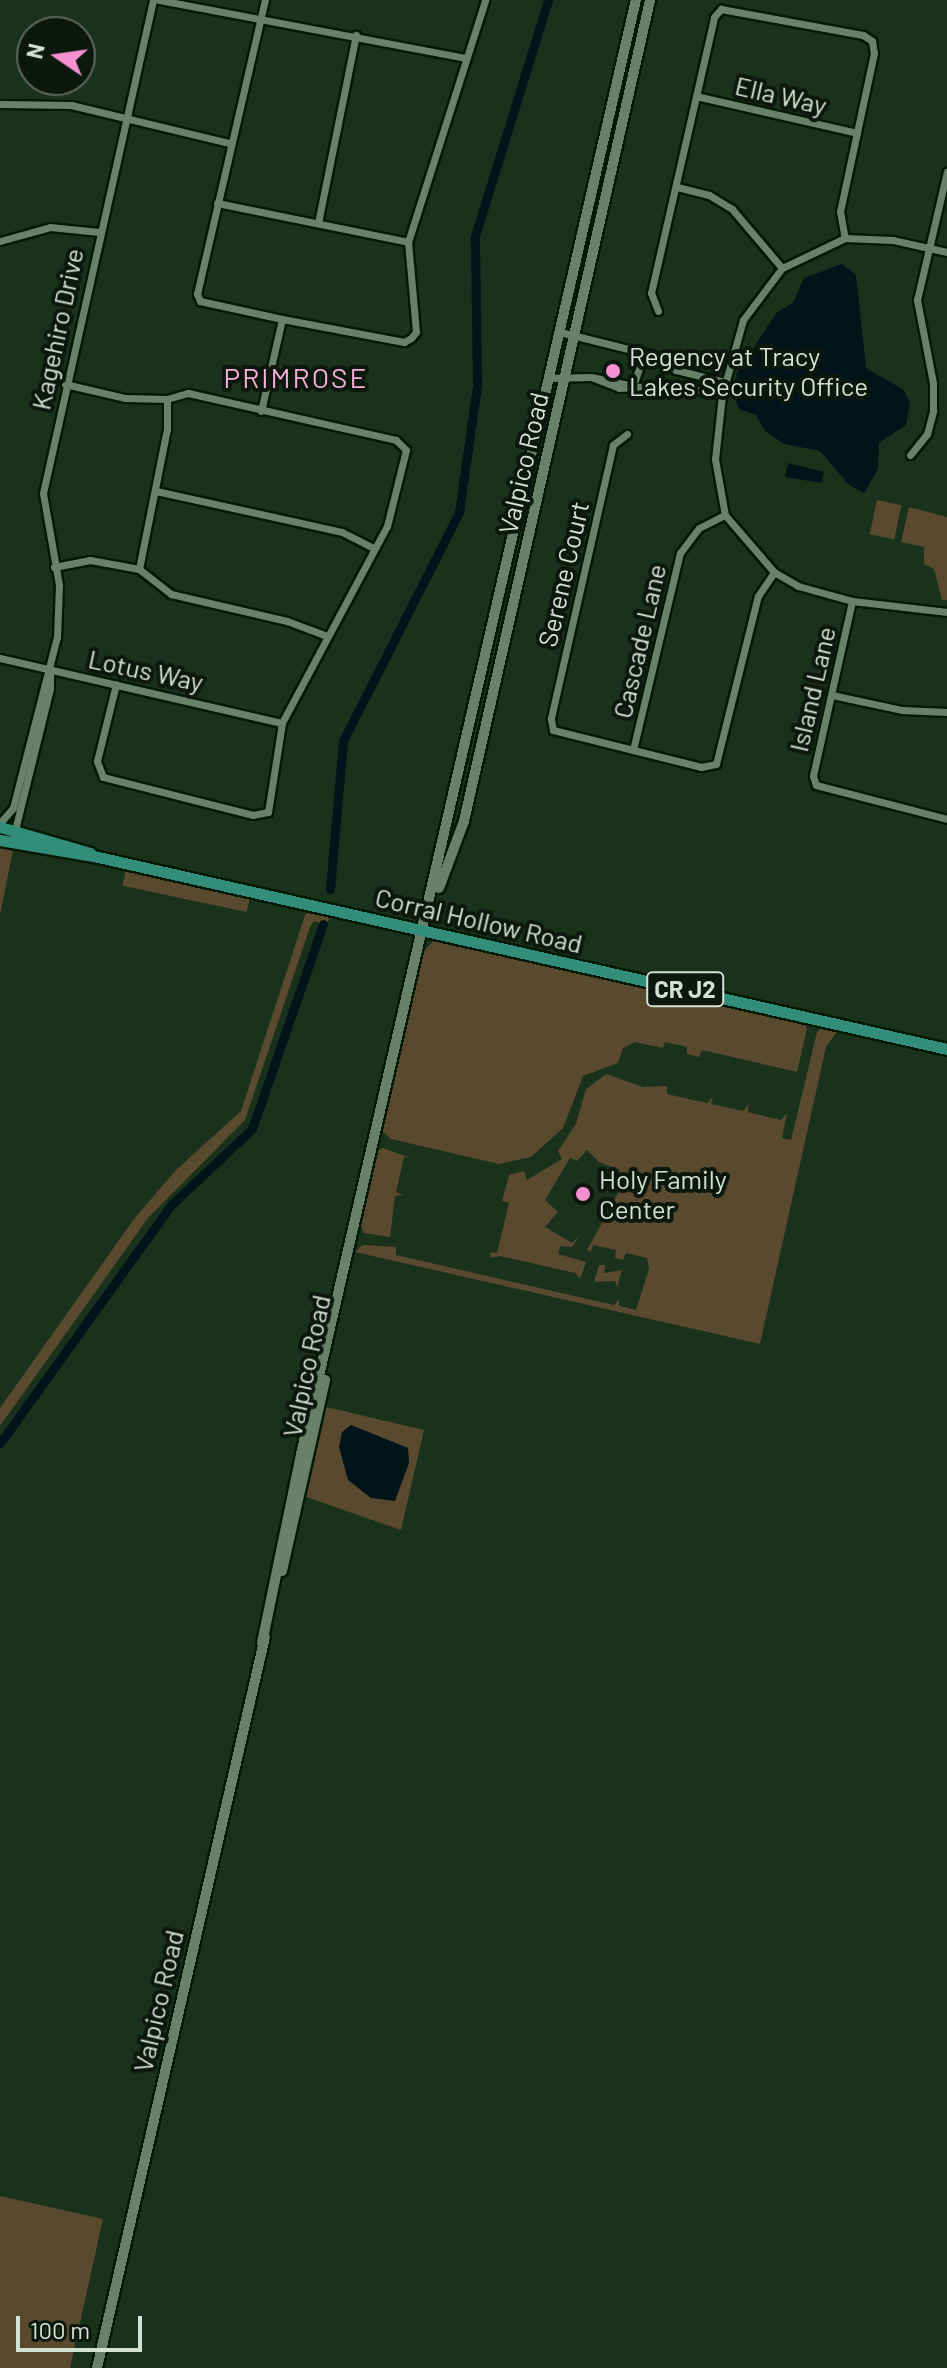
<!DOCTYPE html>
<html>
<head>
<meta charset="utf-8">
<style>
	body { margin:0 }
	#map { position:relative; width:947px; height:2368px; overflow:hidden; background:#1a321c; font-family:Barlow,sans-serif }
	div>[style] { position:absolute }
	.green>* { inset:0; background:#58492f; transform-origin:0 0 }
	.water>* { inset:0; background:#00141a }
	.canal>* { height:9px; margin:-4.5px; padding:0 4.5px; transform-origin:4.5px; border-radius:4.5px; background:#00141a }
	.roads { filter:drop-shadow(2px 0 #031905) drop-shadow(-2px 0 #031905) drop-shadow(0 2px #031905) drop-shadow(0 -2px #031905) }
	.minor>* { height:7px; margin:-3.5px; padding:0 3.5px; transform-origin:3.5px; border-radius:3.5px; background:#678269 }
	.secondary>* { height:10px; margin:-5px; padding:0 5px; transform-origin:5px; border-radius:5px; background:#678269 }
	.primary>* { height:11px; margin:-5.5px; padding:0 5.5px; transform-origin:5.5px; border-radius:5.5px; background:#328e78 }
	.dots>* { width:22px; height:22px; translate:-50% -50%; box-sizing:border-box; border:4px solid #0c170d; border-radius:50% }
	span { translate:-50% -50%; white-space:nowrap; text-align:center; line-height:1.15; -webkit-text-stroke:8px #0c170d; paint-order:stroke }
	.shield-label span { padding:2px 6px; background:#0c170d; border:2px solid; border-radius:6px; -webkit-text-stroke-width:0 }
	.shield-label { font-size:24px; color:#d3e2d3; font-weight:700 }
	.street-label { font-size:26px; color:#d3e2d3 }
	.poi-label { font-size:26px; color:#d3e2d3 }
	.left { translate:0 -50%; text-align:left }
	.neighbourhood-label { font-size:28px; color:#f6aedb; letter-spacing:2px }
	.north { position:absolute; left:16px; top:16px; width:80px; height:80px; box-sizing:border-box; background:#0c170d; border:2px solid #5c685c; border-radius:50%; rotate:283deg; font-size:22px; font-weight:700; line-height:32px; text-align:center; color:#d3e2d3 }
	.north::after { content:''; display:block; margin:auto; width:28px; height:36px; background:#f591d1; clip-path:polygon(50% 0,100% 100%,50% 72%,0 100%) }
	.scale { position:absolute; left:16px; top:2316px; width:126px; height:36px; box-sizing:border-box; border:4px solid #d3e2d3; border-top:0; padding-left:10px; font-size:24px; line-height:28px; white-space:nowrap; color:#d3e2d3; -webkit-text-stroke:6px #0c170d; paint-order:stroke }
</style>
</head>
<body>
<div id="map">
	<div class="green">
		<div style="left:877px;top:500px;width:25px;height:35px;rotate:12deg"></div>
		<div style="clip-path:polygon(909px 507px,947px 517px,947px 600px,942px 600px,934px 569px,924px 564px,924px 547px,901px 542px)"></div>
		<div style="clip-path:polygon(0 843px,14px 845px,0 915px)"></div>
		<div style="left:126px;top:869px;width:127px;height:17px;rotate:12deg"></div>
		<div style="clip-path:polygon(307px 909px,331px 914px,327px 925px,314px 921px,310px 927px,245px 1120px,148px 1218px,0 1426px,0 1408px,134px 1219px,176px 1170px,241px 1111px)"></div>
		<div style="clip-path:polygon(435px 939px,804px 1021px,807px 1029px,797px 1072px,702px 1050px,699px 1057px,687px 1054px,687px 1047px,665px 1042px,663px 1048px,635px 1042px,623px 1048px,618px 1063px,583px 1076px,563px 1128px,531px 1157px,499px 1164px,391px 1139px,382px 1131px,423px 952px)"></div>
		<div style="clip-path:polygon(823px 1026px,839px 1029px,826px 1047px,760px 1344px,355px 1252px,363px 1245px,396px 1247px,396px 1255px,614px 1305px,619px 1299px,619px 1306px,636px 1310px,649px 1269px,647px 1258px,626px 1253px,623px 1260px,615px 1258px,616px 1250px,593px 1245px,591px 1252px,587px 1250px,621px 1188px,615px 1184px,620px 1170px,599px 1162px,587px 1150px,577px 1161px,570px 1158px,545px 1200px,558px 1212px,545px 1227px,572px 1243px,580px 1235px,572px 1247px,560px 1246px,558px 1254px,586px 1262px,580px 1279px,575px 1273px,500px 1256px,491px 1258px,490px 1252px,497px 1253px,509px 1203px,502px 1201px,509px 1175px,524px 1171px,527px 1180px,562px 1159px,558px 1151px,576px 1124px,586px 1089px,606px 1074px,643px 1087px,667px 1086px,667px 1094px,707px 1103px,713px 1097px,711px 1104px,743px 1111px,749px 1104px,748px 1112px,781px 1120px,787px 1113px,782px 1138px,791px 1140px,817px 1032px)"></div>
		<div style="clip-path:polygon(383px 1148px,411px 1158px,404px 1157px,396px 1192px,403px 1195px,395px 1196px,390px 1237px,364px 1233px,361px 1226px,378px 1150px)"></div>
		<div style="clip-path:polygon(599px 1265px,605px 1265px,604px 1273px,622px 1270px,617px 1288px,615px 1281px,594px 1282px)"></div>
		<div style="clip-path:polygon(322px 1406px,424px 1430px,401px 1530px,306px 1497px)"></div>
		<div style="clip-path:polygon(0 2196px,103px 2219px,70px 2368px,0 2368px)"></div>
	</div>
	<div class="water">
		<div style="clip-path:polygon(842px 264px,856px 275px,866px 368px,904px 390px,910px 404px,906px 425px,879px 443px,878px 469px,864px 493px,849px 485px,820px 451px,784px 444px,765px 431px,756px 415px,739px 409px,735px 398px,736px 374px,777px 312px,793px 303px,804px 278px)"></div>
		<div style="clip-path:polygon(788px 463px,824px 472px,822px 483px,785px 477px)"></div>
		<div style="clip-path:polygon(351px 1425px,408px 1448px,409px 1463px,395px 1501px,371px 1498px,348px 1480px,339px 1447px,342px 1432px)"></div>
	</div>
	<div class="canal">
		<div style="left:330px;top:889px;width:149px;rotate:-85deg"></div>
		<div style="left:343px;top:741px;width:257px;rotate:-63.1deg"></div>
		<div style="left:459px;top:512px;width:128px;rotate:-81.9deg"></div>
		<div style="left:477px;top:385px;width:149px;rotate:-90.8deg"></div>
		<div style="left:475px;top:236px;width:247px;rotate:-72.8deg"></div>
		<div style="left:0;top:1443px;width:293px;rotate:-54.3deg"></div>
		<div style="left:171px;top:1205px;width:111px;rotate:-43.2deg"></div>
		<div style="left:252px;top:1129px;width:217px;rotate:-70.9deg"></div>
	</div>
	<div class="roads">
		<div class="minor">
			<div style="left:159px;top:0;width:312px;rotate:10.7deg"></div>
			<div style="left:696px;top:96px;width:165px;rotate:12.9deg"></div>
			<div style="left:0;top:104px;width:71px;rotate:0.8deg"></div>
			<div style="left:71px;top:105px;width:163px;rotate:13.5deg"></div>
			<div style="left:677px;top:187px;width:33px;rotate:14deg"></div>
			<div style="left:709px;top:195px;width:27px;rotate:31deg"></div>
			<div style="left:732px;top:209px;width:77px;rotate:49.7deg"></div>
			<div style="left:217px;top:203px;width:195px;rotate:11.5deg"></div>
			<div style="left:408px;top:242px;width:90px;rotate:84.9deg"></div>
			<div style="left:416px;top:332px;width:8px;rotate:130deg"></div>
			<div style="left:411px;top:338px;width:8px;rotate:150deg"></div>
			<div style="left:404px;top:342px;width:124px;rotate:-169.3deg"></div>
			<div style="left:318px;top:223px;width:192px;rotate:-78.6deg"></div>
			<div style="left:0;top:241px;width:52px;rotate:-15.6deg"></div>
			<div style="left:50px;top:227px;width:49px;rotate:5.8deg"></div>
			<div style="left:408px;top:242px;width:254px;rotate:-72.3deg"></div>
			<div style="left:947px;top:252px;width:55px;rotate:-167.5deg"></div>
			<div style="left:893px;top:240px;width:48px;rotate:-177.6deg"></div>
			<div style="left:845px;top:238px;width:70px;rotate:154.5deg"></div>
			<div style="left:782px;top:268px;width:65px;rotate:126.9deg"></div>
			<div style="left:743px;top:320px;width:78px;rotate:105.6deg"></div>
			<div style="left:722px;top:395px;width:64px;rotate:96.2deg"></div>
			<div style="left:715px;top:459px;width:57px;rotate:79.9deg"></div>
			<div style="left:725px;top:515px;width:75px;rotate:49.3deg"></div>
			<div style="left:774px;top:572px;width:28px;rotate:30deg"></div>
			<div style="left:798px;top:586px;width:56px;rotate:15.5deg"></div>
			<div style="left:852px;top:601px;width:96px;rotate:6.6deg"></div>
			<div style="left:658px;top:311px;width:19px;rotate:-111deg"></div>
			<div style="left:651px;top:293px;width:283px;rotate:-77.1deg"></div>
			<div style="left:714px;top:17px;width:11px;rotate:-49deg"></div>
			<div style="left:721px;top:9px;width:144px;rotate:10.4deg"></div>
			<div style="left:863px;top:35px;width:11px;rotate:34deg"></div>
			<div style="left:872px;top:41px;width:12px;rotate:81deg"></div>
			<div style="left:874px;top:53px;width:162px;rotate:102.1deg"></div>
			<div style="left:840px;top:211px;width:27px;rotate:80deg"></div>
			<div style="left:560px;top:332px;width:91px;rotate:14deg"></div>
			<div style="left:648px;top:354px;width:32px;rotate:30deg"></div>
			<div style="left:676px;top:370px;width:50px;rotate:13.8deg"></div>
			<div style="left:591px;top:377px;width:43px;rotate:12.1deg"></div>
			<div style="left:633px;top:386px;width:24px;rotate:-71deg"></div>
			<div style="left:641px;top:363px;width:16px;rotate:-125deg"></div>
			<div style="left:549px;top:378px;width:42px;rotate:-1.4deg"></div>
			<div style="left:591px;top:377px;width:30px;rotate:21deg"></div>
			<div style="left:619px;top:388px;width:55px;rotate:-3.1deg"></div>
			<div style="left:674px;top:385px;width:49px;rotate:11.8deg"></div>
			<div style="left:65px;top:384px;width:62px;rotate:13.1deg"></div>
			<div style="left:125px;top:398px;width:42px;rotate:1.4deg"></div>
			<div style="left:167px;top:399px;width:22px;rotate:-16deg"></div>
			<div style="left:188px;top:393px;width:213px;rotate:12.7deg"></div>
			<div style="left:396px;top:440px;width:14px;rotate:45deg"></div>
			<div style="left:406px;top:450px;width:78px;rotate:104deg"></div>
			<div style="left:387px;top:526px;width:223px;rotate:118.1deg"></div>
			<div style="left:282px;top:723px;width:90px;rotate:98.9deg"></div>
			<div style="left:268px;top:812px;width:15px;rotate:169deg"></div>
			<div style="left:253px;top:815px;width:155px;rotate:-165.8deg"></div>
			<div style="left:103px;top:777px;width:17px;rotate:-111deg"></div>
			<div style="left:97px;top:761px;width:79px;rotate:-76.1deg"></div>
			<div style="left:261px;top:411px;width:94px;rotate:-77.1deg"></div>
			<div style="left:282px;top:319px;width:84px;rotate:-167.6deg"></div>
			<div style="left:200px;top:301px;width:8px;rotate:-113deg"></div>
			<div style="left:197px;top:294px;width:302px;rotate:-77deg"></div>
			<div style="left:627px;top:434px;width:18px;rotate:142deg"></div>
			<div style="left:613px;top:445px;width:281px;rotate:102.8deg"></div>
			<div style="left:551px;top:719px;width:11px;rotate:80deg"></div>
			<div style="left:553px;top:730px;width:153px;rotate:14deg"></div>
			<div style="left:701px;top:767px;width:15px;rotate:-11deg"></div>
			<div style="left:716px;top:764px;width:173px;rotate:-76deg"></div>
			<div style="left:758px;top:596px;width:29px;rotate:-56deg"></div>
			<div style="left:910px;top:455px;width:27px;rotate:-51deg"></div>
			<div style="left:927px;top:434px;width:24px;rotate:-75deg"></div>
			<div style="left:933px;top:411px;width:28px;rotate:-90deg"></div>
			<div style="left:933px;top:383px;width:85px;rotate:-100.9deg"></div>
			<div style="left:917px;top:300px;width:132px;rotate:-76.9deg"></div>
			<div style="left:156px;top:491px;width:190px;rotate:12.4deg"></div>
			<div style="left:342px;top:532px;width:35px;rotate:27deg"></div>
			<div style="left:54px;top:567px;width:37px;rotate:-11deg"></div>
			<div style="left:90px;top:560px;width:50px;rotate:10.4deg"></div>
			<div style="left:139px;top:569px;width:143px;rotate:-78.7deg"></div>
			<div style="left:167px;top:429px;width:30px;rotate:-90deg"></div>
			<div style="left:139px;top:569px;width:41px;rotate:38deg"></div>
			<div style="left:171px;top:594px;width:119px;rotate:13.1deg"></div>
			<div style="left:287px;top:621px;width:43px;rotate:20.6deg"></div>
			<div style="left:852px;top:601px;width:179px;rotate:102.6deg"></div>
			<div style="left:813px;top:776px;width:9px;rotate:72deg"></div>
			<div style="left:816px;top:785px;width:135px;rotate:14.5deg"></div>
			<div style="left:0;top:658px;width:289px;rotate:13deg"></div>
			<div style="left:832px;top:695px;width:72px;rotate:12.1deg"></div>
			<div style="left:902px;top:710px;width:45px;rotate:2.5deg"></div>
			<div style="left:633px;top:750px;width:203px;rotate:-76.6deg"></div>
			<div style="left:680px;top:553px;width:31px;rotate:-53deg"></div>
			<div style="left:699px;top:528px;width:29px;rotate:-27deg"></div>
			<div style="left:0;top:823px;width:20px;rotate:-49deg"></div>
			<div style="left:13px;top:808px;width:177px;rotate:-75.6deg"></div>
			<div style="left:57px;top:637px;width:52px;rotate:-87.8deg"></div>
			<div style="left:59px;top:585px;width:93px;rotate:-99.9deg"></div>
			<div style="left:43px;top:493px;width:505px;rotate:-77.42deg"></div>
			<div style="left:14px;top:834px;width:149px;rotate:-76.1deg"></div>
			<div style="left:50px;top:689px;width:17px;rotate:-90deg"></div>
		</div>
		<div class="secondary">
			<div style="left:439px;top:888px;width:72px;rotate:-69.5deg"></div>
			<div style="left:464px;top:821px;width:842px;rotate:-77.23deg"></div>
			<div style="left:282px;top:1571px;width:196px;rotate:-77.3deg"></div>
			<div style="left:262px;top:1643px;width:193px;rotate:-78.3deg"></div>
			<div style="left:301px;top:1454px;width:1492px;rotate:-77.03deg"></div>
			<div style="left:97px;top:2368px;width:750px;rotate:-77.06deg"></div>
		</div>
		<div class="primary">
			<div style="left:0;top:827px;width:94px;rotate:16.1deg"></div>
			<div style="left:0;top:840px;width:99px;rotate:9.8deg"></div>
			<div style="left:98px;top:857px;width:870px;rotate:12.74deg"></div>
		</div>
	</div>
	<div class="dots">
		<div style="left:613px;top:371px;background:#f591d1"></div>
		<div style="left:583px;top:1194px;background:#f591d1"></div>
	</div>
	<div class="shield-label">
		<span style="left:685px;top:989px">CR J2</span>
	</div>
	<div class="street-label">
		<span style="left:781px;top:95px;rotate:13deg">Ella Way</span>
		<span style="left:57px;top:329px;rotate:-78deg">Kagehiro Drive</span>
		<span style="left:523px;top:463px;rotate:-77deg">Valpico Road</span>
		<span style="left:563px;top:574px;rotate:-77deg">Serene Court</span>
		<span style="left:639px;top:641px;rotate:-77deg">Cascade Lane</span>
		<span style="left:146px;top:670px;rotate:12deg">Lotus Way</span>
		<span style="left:812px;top:689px;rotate:-77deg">Island Lane</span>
		<span style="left:479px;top:920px;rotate:13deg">Corral Hollow Road</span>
		<span style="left:306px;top:1366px;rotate:-78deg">Valpico Road</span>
		<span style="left:158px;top:2001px;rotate:-77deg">Valpico Road</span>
	</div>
	<div class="poi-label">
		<span class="left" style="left:629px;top:371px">Regency at Tracy<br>Lakes Security Office</span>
		<span class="left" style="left:599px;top:1194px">Holy Family<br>Center</span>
	</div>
	<div class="neighbourhood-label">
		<span style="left:296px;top:377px">PRIMROSE</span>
	</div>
	<div class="north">N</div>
	<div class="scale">100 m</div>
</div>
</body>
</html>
